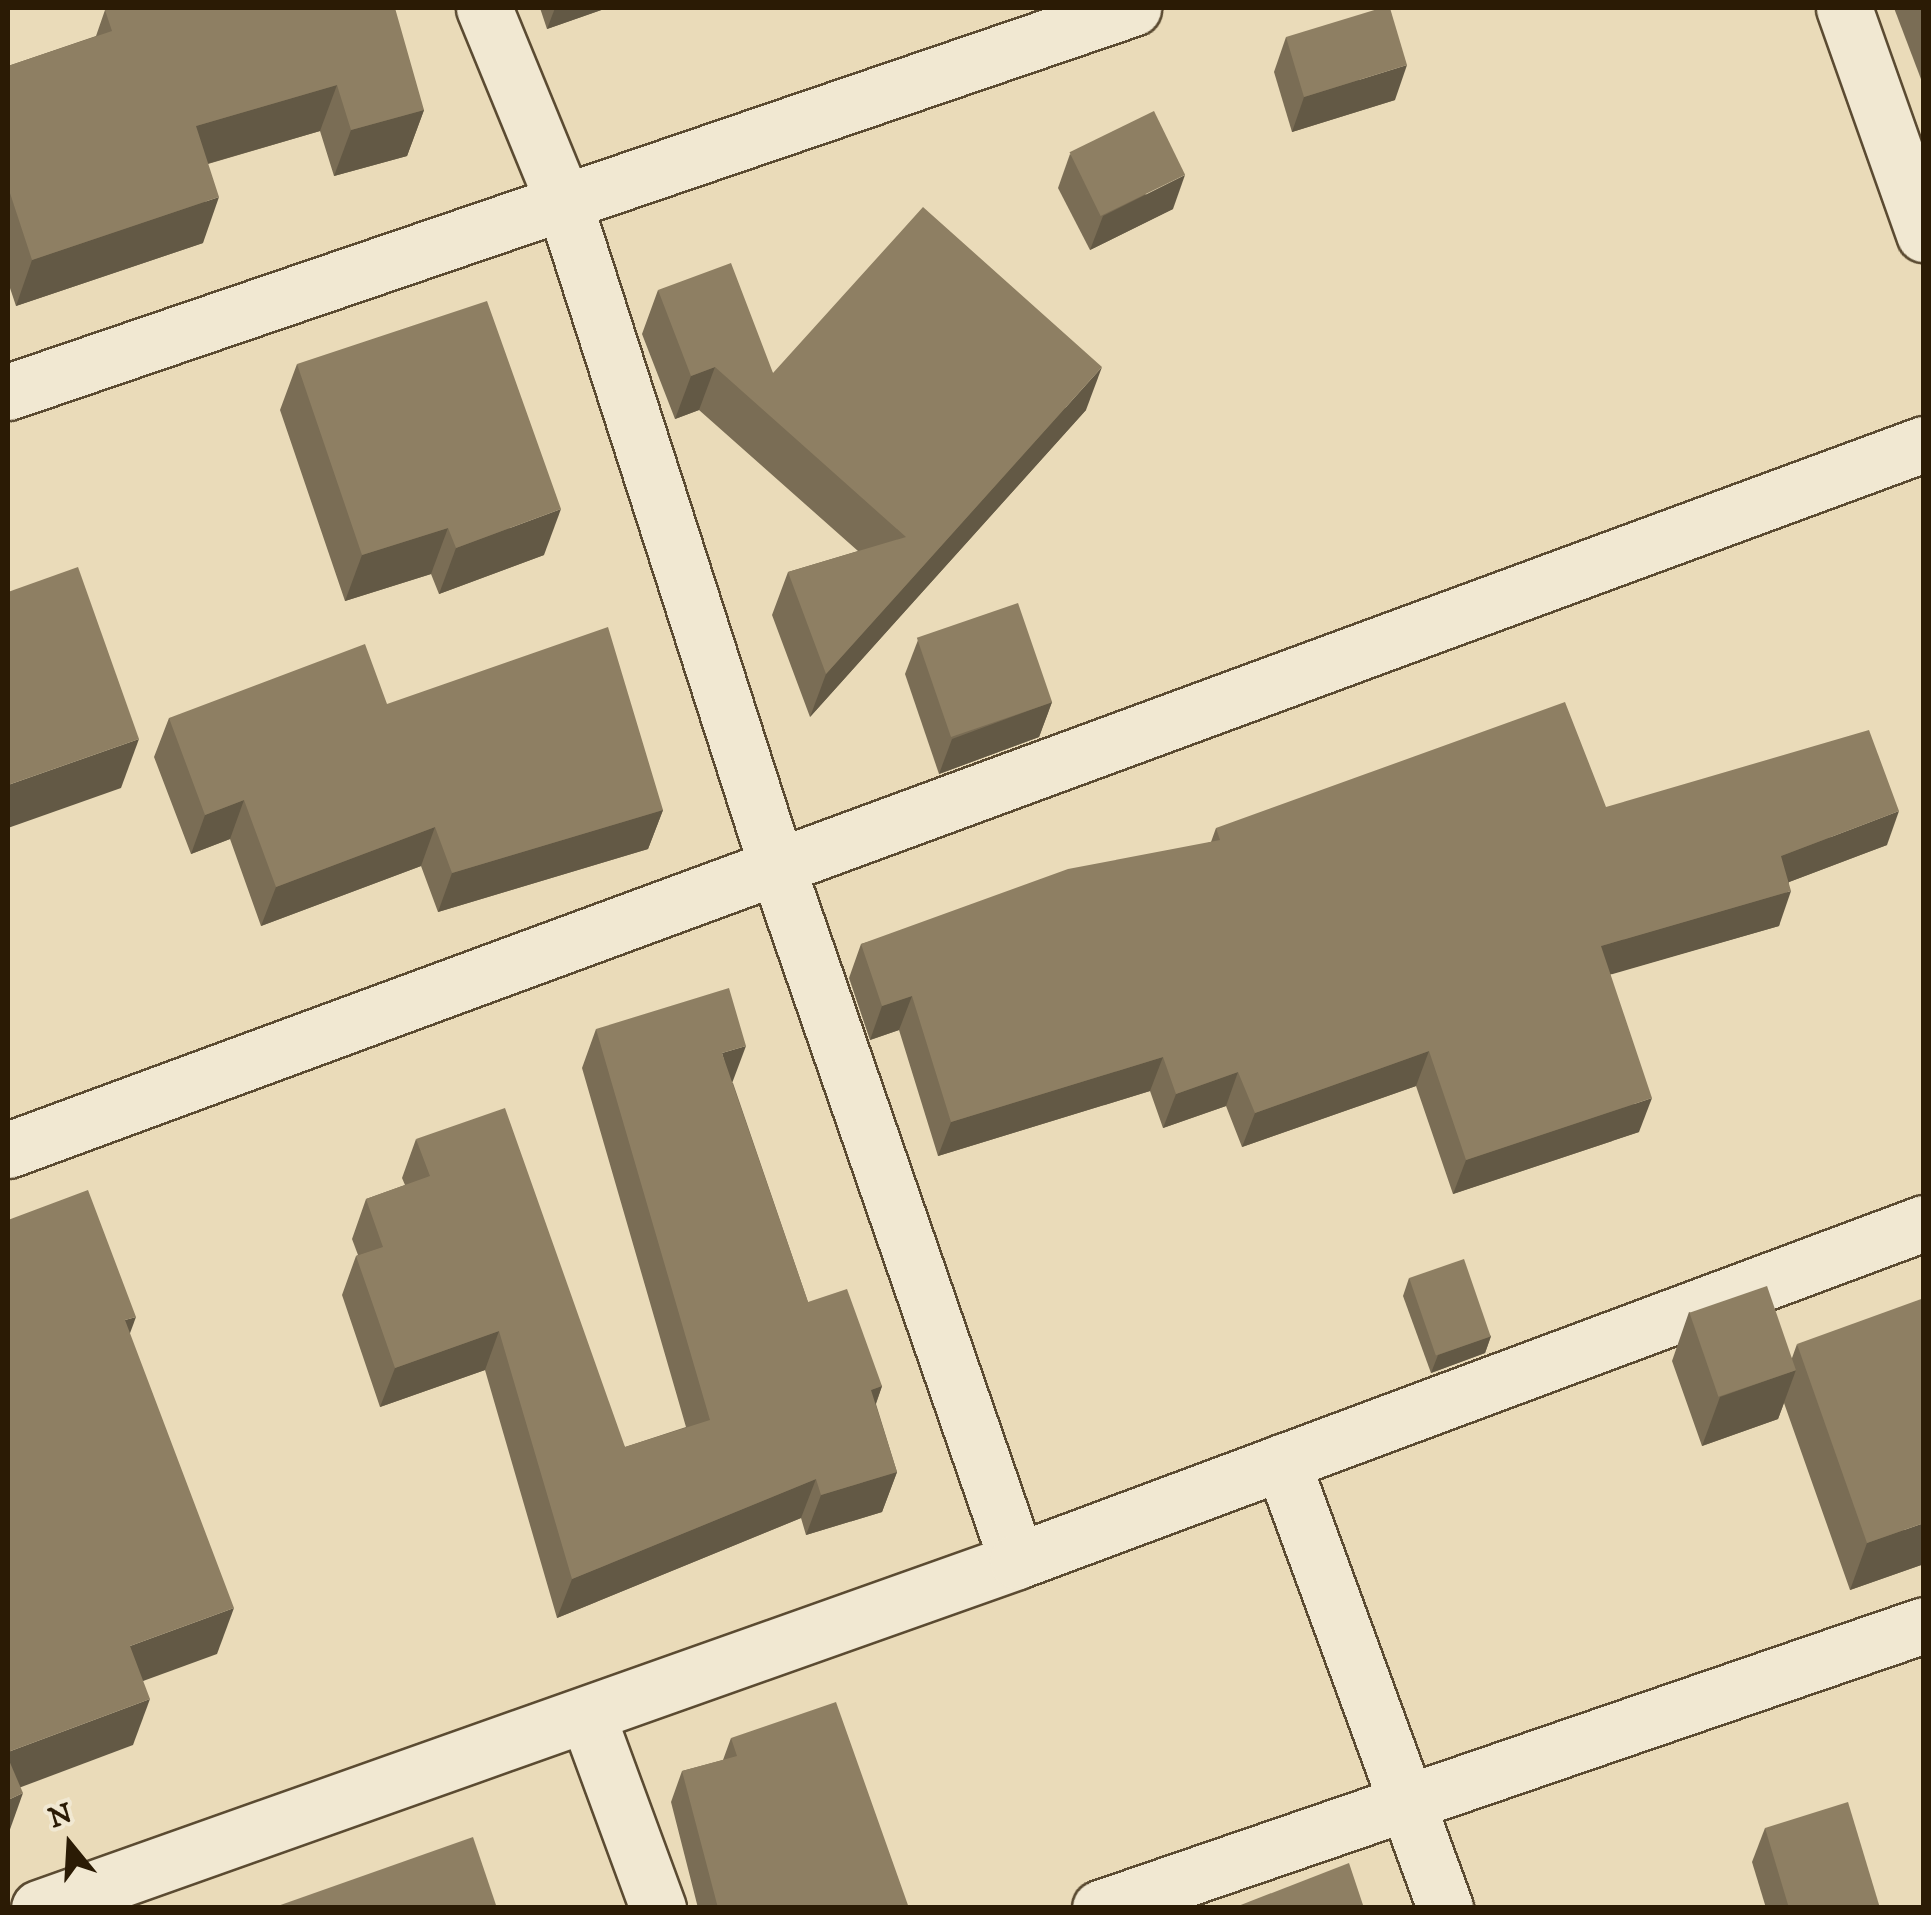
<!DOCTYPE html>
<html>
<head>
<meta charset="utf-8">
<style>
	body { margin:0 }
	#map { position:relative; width:1931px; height:1915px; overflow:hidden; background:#eadbb9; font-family:"IM FELL DW Pica",serif }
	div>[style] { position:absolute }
	.roads { filter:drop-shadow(2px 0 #5b4b32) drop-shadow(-2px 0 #5b4b32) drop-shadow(0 2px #5b4b32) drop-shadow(0 -2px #5b4b32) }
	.street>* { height:55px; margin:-27.5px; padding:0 27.5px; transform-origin:27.5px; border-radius:27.5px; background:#f1e8d2 }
	.wall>* { inset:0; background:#7a6d55 }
	.shaded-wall>* { inset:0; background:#635945 }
	.building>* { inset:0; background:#8e7f63; transform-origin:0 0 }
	span { translate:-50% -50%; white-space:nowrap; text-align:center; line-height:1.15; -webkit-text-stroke:8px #f1e8d2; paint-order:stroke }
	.frame { position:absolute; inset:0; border:10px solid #2b1b05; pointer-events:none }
	.north { position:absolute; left:20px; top:1795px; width:100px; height:100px; -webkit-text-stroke:8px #f1e8d2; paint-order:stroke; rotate:342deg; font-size:28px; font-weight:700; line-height:40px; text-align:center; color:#2b1b05 }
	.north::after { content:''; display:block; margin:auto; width:35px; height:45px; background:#2b1b05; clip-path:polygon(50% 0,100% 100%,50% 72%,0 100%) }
</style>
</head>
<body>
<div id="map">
	<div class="roads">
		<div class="street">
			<div style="left:484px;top:8px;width:211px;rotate:67.7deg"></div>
			<div style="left:564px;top:203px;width:697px;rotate:72.21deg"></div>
			<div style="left:777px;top:867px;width:734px;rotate:70.92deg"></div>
			<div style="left:1844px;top:8px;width:240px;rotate:70.5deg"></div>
			<div style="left:8px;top:392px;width:1189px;rotate:-18.85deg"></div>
			<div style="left:8px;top:1150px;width:2042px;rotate:-20.23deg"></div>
			<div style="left:1282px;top:1462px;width:475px;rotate:69.9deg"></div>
			<div style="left:587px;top:1715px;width:206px;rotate:69.8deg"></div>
			<div style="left:39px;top:1908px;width:1038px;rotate:-19.53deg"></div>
			<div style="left:1017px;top:1561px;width:968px;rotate:-20.44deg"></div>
			<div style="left:1100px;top:1908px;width:871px;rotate:-18.95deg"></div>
		</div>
	</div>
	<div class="wall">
		<div style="clip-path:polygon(540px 8px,607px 8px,547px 29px)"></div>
		<div style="clip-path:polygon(1894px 8px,1924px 8px,1924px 87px)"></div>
		<div style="clip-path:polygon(105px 10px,424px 110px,407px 156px,334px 176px,320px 131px,208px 164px,203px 243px,16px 306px,8px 282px,8px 66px,96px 36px)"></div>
		<div style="clip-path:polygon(1286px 37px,1395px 100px,1292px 132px,1274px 72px)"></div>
		<div style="clip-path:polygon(1070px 154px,1173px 209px,1090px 250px,1058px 188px)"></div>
		<div style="clip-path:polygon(658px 290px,773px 373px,1086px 410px,810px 717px,772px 615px,788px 572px,858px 551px,699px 410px,675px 419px,642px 334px)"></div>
		<div style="clip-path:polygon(297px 364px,544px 555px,439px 594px,431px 574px,345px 601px,280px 410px)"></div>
		<div style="clip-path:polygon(918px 640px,1052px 702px,1039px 737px,939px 774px,905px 674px)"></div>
		<div style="clip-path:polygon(387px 704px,663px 810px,648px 849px,438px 912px,421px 866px,261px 926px,230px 839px,191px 854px,154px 757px,169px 718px)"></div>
		<div style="clip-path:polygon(1606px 807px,1887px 845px,1789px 882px,1779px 926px,1610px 974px,1639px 1132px,1453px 1194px,1416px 1086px,1242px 1147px,1226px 1106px,1163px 1128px,1150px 1091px,938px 1156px,899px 1030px,870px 1040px,849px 978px,861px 944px,1211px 842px,1216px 828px)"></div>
		<div style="clip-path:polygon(596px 1029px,733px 1083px,808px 1302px,882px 1386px,876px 1404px,897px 1472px,882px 1512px,806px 1535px,801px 1518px,557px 1618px,485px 1370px,380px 1407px,342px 1295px,356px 1256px,358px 1255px,352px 1239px,366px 1199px,405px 1185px,402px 1178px,416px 1139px,625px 1447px,686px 1427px,582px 1068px)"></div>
		<div style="clip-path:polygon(1409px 1278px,1491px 1336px,1485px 1353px,1431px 1373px,1403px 1296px)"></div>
		<div style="clip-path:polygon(1689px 1312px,1792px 1358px,1797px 1344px,1924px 1564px,1850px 1590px,1784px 1403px,1778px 1419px,1702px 1446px,1672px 1361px)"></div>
		<div style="clip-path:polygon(731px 1738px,909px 1908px,698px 1908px,671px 1802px,682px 1771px,723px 1760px)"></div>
		<div style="clip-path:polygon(1765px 1828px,1880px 1908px,1766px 1908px,1752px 1862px)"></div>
	</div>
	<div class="shaded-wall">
		<div style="clip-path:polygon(555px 8px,607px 8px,547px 29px)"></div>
		<div style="clip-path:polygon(1407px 65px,1395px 100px,1292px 132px,1304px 97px)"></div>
		<div style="clip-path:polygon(337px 85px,320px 131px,179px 172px,196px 126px)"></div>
		<div style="clip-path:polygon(424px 110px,407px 156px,334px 176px,351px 130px)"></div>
		<div style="clip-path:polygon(1185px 175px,1173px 209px,1090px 250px,1103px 216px)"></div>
		<div style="clip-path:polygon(219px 197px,203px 243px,16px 306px,32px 260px)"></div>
		<div style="clip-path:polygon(715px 367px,699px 410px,675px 419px,691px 376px)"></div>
		<div style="clip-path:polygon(1102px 367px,1086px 410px,810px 717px,826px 674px)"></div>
		<div style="clip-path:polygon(561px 509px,544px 555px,439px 594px,456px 548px)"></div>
		<div style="clip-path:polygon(448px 528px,431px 574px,345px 601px,362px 555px)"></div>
		<div style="clip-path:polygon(1052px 702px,1039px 737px,939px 774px,952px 739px)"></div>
		<div style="clip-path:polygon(139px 739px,121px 788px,8px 828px,8px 785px)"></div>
		<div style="clip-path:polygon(244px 800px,230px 839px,191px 854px,205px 815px)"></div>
		<div style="clip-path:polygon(663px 810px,648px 849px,438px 912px,452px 873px)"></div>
		<div style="clip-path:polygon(1899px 811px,1887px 845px,1768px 890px,1781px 856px)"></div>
		<div style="clip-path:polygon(435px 827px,421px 866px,261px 926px,276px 887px)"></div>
		<div style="clip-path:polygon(1791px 891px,1779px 926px,1588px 981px,1601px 946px)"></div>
		<div style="clip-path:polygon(912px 996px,899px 1030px,870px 1040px,882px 1006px)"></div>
		<div style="clip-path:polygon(746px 1046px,731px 1086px,722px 1053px)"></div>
		<div style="clip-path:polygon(1429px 1051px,1416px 1086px,1242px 1147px,1255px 1113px)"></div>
		<div style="clip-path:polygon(1163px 1057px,1150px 1091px,938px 1156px,951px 1122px)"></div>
		<div style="clip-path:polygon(1238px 1072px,1226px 1106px,1163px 1128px,1176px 1094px)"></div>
		<div style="clip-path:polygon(1652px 1098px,1639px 1132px,1453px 1194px,1466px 1160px)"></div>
		<div style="clip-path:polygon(136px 1317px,119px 1363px,125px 1320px)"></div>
		<div style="clip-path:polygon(499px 1331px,485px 1370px,380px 1407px,395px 1368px)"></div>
		<div style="clip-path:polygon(1491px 1336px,1485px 1353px,1431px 1373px,1438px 1355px)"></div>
		<div style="clip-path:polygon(1796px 1370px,1778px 1419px,1702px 1446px,1720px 1397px)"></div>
		<div style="clip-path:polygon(882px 1386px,868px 1425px,871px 1390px)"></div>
		<div style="clip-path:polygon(897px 1472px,882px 1512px,806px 1535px,821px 1495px)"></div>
		<div style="clip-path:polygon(816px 1479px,801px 1518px,557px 1618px,572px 1579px)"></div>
		<div style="clip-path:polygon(1924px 1523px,1924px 1564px,1850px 1590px,1867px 1543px)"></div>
		<div style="clip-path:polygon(234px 1608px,217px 1654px,113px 1692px,130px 1646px)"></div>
		<div style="clip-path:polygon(150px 1699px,133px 1745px,8px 1792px,8px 1752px)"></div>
		<div style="clip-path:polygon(23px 1793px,8px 1835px,8px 1800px)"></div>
	</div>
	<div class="building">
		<div style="clip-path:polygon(116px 8px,395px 8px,424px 110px,351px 130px,337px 85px,196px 126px,219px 197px,32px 260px,8px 187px,8px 66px,112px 31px,105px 10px)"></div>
		<div style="clip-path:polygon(1381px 8px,1390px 8px,1407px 65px,1304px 97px,1286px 37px)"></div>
		<div style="left:1154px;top:111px;width:71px;height:94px;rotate:64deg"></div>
		<div style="clip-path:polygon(923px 207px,1102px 367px,826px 674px,788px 572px,906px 537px,715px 367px,691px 376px,658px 290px,731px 263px,773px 373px)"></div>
		<div style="clip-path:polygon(487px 301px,561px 509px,456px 548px,448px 528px,362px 555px,297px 364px)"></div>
		<div style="clip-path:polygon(78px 567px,139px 739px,8px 785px,8px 592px)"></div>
		<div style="left:1018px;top:603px;width:105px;height:107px;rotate:71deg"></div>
		<div style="clip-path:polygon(608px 627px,663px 810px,452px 873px,435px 827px,276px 887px,244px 800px,205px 815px,169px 718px,365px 644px,387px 704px)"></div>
		<div style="clip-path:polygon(1565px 702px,1606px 807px,1869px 730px,1899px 811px,1781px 856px,1791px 891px,1601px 946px,1652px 1098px,1466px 1160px,1429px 1051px,1255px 1113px,1238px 1072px,1176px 1094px,1163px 1057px,951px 1122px,912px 996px,882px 1006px,861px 944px,1068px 869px,1220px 840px,1216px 828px)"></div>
		<div style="clip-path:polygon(729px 988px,746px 1046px,722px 1053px,808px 1302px,847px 1289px,882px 1386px,871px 1390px,897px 1472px,821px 1495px,816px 1479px,572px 1579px,499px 1331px,395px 1368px,356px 1256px,383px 1247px,366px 1199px,430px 1176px,416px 1139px,505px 1108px,625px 1447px,710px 1420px,596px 1029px)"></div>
		<div style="clip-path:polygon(88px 1190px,136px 1317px,125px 1320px,234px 1608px,130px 1646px,150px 1699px,8px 1752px,8px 1220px)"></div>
		<div style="left:1464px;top:1259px;width:82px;height:58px;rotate:71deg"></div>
		<div style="left:1767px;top:1286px;width:89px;height:82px;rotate:71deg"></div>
		<div style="clip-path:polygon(1924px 1298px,1924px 1523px,1867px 1543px,1797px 1344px)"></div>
		<div style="clip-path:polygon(836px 1702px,909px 1908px,718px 1908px,682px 1771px,737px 1756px,731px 1738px)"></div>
		<div style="clip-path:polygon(8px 1758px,23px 1793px,8px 1800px)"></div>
		<div style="clip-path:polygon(1848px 1802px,1880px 1908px,1789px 1908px,1765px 1828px)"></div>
		<div style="clip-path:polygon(473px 1837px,497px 1908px,272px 1908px)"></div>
		<div style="clip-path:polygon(1349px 1863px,1364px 1908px,1233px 1908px)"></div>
	</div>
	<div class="frame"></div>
	<div class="north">N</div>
</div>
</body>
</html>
